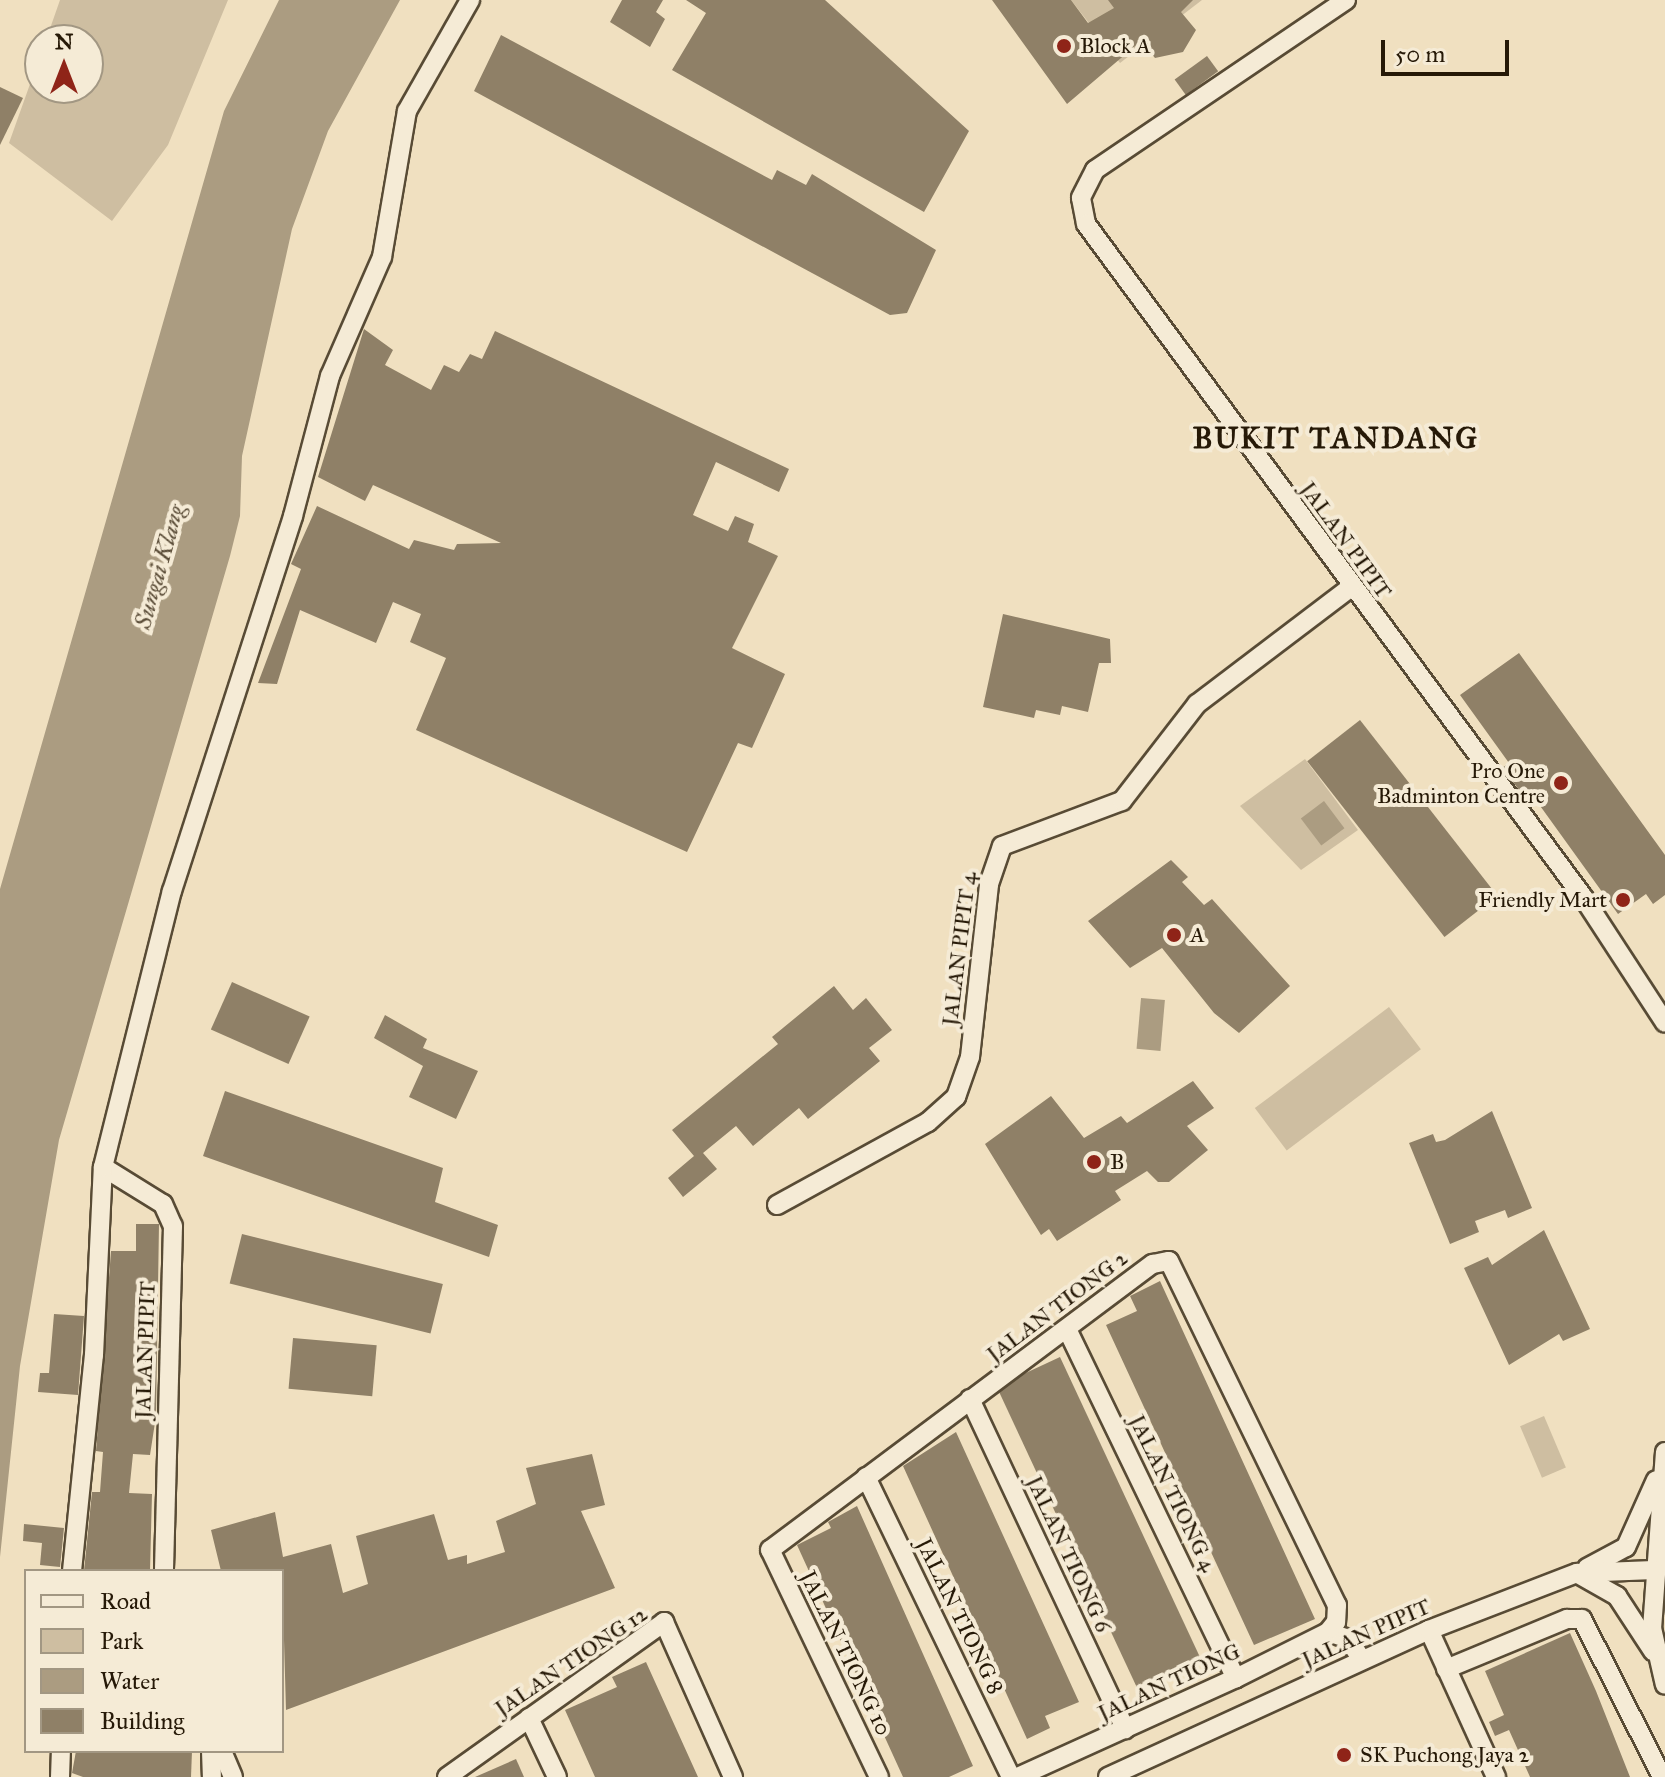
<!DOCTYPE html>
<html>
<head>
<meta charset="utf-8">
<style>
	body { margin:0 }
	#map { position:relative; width:1665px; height:1777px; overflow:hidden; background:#f0e0c0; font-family:"IM FELL Great Primer",serif }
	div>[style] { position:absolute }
	.green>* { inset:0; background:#cebea1; transform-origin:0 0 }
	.water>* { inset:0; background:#ab9c81; transform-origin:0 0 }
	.building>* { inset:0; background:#8f8067; transform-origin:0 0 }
	.roads { filter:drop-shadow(2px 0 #584b35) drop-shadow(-2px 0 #584b35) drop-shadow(0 2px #584b35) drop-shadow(0 -2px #584b35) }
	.street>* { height:18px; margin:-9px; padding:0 9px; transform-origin:9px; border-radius:9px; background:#f5ebd6 }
	.dots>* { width:22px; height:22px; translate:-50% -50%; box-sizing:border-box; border:4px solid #f5ebd6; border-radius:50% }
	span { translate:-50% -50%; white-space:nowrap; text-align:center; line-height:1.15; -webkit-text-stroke:8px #f5ebd6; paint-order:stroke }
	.poi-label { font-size:22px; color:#261907 }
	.left { translate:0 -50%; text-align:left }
	.right { translate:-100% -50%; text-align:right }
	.street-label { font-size:22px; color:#261907 }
	.water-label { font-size:24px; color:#5b4d38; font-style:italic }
	.district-label { font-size:30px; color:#261907; font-weight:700; letter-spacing:2px }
	.legend { position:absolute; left:24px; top:1569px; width:260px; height:184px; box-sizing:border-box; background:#f5ebd6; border:2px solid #a29783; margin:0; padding:10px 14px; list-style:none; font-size:24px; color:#261907 }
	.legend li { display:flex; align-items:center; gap:16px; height:40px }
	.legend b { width:40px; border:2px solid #a29783 }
	.north { position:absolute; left:24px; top:24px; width:80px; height:80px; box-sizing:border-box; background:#f5ebd6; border:2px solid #a29783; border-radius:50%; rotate:0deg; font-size:22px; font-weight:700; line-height:32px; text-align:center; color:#261907 }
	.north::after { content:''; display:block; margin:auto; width:28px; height:36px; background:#8f2418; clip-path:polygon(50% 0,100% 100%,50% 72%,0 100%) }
	.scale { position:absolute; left:1381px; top:40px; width:128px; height:36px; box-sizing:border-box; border:4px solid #261907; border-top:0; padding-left:10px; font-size:24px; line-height:28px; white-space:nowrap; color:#261907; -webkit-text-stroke:6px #f5ebd6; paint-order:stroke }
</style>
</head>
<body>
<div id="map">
	<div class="green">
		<div style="clip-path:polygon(60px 0,228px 0,168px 145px,112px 221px,9px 143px,40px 56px,40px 88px,88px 88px,88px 40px,46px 40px)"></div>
		<div style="clip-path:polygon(1071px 0,1202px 0,1120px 63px)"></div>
		<div style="clip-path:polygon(1305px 759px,1358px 830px,1301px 870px,1240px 806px)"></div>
		<div style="left:1389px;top:1007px;width:53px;height:168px;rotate:53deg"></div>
		<div style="left:1544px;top:1416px;width:56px;height:26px;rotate:67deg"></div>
	</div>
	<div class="water">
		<div style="clip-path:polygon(279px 0,400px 0,328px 131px,292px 229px,242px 456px,240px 516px,230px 556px,59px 1140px,20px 1366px,0 1557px,0 889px,224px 111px)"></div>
		<div style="left:1324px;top:801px;width:34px;height:29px;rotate:53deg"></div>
		<div style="left:1141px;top:998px;width:24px;height:51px;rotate:5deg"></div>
	</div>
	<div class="building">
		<div style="clip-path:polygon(622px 0,663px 0,656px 12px,665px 19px,650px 47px,610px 22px)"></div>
		<div style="clip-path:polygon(686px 0,825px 0,969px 131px,924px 212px,672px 70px,706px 13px)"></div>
		<div style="clip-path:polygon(992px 0,1071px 0,1088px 23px,1114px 8px,1108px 0,1193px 0,1181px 12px,1196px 30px,1183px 52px,1155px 58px,1141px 41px,1067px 104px)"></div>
		<div style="clip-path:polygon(501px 35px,772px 180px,777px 170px,806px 185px,812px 174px,936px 250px,907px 313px,890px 315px,474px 91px)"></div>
		<div style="left:1207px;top:56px;width:19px;height:40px;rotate:54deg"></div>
		<div style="clip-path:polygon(0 87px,23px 98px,0 145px)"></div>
		<div style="clip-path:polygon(364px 329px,393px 350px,385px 365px,431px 390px,444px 365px,459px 372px,470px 354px,482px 359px,495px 331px,789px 469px,779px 492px,716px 462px,693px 515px,728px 531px,735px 516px,754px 524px,748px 542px,778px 556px,732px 648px,785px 674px,752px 748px,738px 743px,687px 852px,416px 730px,446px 658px,410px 642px,421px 614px,393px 602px,376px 643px,300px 610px,277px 684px,258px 683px,301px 569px,291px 564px,317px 506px,409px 549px,414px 540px,454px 550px,457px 544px,501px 543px,373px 485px,365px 501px,318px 477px)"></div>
		<div style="clip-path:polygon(1003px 614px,1110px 639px,1111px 663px,1099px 663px,1088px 712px,1062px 706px,1060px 715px,1036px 710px,1034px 718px,983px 707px)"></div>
		<div style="clip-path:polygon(1519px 653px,1665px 855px,1665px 895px,1653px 904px,1646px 894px,1618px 914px,1533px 796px,1527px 800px,1502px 768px,1509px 763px,1460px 695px)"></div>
		<div style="left:1360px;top:720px;width:223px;height:67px;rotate:52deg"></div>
		<div style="clip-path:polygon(1171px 860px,1188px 877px,1182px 882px,1204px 905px,1212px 899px,1290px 986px,1239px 1033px,1214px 1013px,1162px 948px,1130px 968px,1088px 921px)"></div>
		<div style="left:232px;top:982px;width:85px;height:52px;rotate:24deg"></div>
		<div style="clip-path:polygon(834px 986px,853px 1010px,866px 998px,892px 1030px,869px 1048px,880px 1061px,808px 1119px,799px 1108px,753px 1146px,736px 1126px,703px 1153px,717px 1169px,683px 1197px,668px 1178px,694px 1156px,672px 1130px,778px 1044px,772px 1037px)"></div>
		<div style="clip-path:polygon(385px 1015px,427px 1039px,423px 1048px,478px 1071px,456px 1119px,409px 1097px,423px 1066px,374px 1038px)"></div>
		<div style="clip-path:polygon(1193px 1081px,1214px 1108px,1187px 1126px,1208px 1150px,1169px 1182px,1158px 1182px,1147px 1171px,1115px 1191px,1121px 1200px,1057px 1241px,1049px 1229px,1041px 1235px,985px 1144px,1051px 1096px,1084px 1138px,1121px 1116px,1127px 1123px)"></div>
		<div style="clip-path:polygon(225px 1091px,443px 1168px,435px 1202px,498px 1225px,489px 1257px,203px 1156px)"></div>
		<div style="clip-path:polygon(1492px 1111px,1532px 1208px,1508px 1218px,1505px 1210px,1475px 1221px,1479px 1232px,1450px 1244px,1409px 1143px,1433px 1134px,1436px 1142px,1445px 1140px)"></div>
		<div style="clip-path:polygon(136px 1224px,159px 1224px,156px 1416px,150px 1455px,133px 1454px,129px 1493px,152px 1494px,150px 1571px,84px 1571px,92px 1492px,100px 1492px,103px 1452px,96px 1451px,111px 1251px,136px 1251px)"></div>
		<div style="clip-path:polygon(1544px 1230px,1590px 1329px,1563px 1341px,1559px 1334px,1509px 1365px,1464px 1268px,1488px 1257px,1492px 1265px)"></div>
		<div style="left:242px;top:1234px;width:207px;height:51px;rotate:14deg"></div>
		<div style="clip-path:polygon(1160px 1281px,1315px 1619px,1254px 1645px,1106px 1325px,1137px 1311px,1130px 1296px)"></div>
		<div style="clip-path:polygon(54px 1314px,84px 1316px,78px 1395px,38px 1392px,40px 1373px,49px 1373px)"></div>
		<div style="left:293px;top:1338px;width:84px;height:51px;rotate:5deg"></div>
		<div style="left:1060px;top:1357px;width:336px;height:70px;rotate:65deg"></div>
		<div style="clip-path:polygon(956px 1432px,1079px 1702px,1045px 1716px,1050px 1728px,1027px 1739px,903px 1466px)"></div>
		<div style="clip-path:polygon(592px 1454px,605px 1505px,581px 1511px,615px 1588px,286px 1710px,282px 1571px,221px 1571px,211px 1530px,275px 1512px,283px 1557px,331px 1544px,343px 1593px,368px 1584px,356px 1536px,434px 1514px,448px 1560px,467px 1555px,467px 1564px,505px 1552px,496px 1521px,536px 1504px,526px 1468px)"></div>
		<div style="clip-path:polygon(857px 1506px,973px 1766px,949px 1777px,903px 1777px,797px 1545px,831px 1528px,828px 1522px)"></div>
		<div style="clip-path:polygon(24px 1524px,64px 1528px,60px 1567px,40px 1565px,42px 1543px,23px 1541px)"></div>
		<div style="clip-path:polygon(1570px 1633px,1596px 1691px,1630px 1777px,1530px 1777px,1509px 1730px,1495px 1736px,1489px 1722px,1504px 1715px,1485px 1671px)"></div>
		<div style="clip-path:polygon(646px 1662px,698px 1777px,595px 1777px,565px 1710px,617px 1687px,612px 1677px)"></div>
		<div style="clip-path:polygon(76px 1751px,192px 1751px,191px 1777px,83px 1777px,72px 1773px)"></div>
		<div style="clip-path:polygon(516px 1759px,524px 1777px,475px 1777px)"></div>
	</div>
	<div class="roads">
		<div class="street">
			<div style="left:1346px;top:0;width:303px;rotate:145.9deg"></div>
			<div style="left:1095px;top:170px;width:31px;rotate:117deg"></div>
			<div style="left:1081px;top:198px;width:26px;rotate:79deg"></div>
			<div style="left:1086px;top:224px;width:837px;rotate:53.55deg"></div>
			<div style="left:1583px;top:897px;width:150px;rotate:56.9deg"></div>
			<div style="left:103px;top:1167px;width:70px;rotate:31.7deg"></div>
			<div style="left:163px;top:1204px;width:24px;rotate:66deg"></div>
			<div style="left:173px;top:1226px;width:345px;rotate:91.5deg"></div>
			<div style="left:777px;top:1205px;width:172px;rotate:-28.8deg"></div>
			<div style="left:928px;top:1122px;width:38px;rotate:-42deg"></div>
			<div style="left:956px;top:1097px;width:42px;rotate:-70.7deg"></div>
			<div style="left:970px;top:1057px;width:174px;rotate:-83.7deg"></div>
			<div style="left:989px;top:884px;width:40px;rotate:-71.1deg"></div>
			<div style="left:1002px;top:846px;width:128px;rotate:-20.6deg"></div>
			<div style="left:1122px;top:801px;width:123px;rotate:-52.3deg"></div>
			<div style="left:1197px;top:704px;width:192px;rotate:-37.2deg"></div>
			<div style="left:1067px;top:1329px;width:388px;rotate:64.2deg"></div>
			<div style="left:970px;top:1399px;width:365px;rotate:64.8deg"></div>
			<div style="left:1665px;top:1452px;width:176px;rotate:94.2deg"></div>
			<div style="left:1652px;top:1628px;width:58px;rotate:77.2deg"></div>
			<div style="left:866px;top:1477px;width:333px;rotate:64.2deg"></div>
			<div style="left:1587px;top:1568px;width:44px;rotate:-28.3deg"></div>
			<div style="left:1626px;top:1547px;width:73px;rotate:-65.9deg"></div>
			<div style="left:72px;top:1571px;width:217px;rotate:-84.2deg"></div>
			<div style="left:94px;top:1355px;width:188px;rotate:-87.3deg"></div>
			<div style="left:103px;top:1167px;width:284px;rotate:-76deg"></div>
			<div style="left:172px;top:891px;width:394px;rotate:-72.1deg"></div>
			<div style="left:293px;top:516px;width:145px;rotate:-75.2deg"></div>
			<div style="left:330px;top:376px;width:130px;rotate:-66.4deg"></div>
			<div style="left:382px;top:257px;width:148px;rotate:-80.3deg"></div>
			<div style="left:407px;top:111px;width:128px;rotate:-60.4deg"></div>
			<div style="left:1578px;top:1574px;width:45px;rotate:29.4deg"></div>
			<div style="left:1617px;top:1596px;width:66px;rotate:56.8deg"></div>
			<div style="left:1429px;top:1630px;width:162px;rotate:65.5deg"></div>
			<div style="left:1328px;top:1632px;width:21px;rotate:19deg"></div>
			<div style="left:1348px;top:1639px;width:25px;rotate:56deg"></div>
			<div style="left:1446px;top:1669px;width:131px;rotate:-22.5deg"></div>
			<div style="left:1567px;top:1619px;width:15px"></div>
			<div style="left:1582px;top:1619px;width:177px;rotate:63.1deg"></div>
			<div style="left:529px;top:1718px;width:65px;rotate:64.6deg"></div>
			<div style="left:211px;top:1751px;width:26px;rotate:88deg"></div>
			<div style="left:222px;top:1751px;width:28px;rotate:67deg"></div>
			<div style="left:60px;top:1777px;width:26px;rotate:-88deg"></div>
			<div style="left:447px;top:1777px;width:267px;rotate:-35.5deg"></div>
			<div style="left:664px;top:1622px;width:170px;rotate:66deg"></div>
			<div style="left:879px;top:1777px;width:252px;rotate:-115.6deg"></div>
			<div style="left:770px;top:1550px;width:478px;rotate:-36.8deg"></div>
			<div style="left:1153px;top:1264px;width:16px;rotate:-11deg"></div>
			<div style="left:1169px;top:1261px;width:383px;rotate:64deg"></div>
			<div style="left:1337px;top:1605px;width:17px;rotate:93deg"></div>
			<div style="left:1336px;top:1622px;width:13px;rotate:129deg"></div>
			<div style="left:1328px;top:1632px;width:103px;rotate:153.4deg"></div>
			<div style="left:1236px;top:1678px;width:239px;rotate:155.6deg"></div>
			<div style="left:1108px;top:1777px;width:353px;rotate:-24.6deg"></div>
			<div style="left:1429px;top:1630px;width:159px;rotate:-21.1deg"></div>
			<div style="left:1577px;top:1573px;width:77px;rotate:-2.2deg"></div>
		</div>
	</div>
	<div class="dots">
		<div style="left:1064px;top:46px;background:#8f2418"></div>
		<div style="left:1561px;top:783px;background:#8f2418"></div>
		<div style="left:1623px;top:900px;background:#8f2418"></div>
		<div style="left:1174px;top:935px;background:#8f2418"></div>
		<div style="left:1094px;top:1162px;background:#8f2418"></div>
		<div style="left:1344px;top:1755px;background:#8f2418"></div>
	</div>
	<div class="poi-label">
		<span class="left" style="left:1080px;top:46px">Block A</span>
		<span class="right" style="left:1545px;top:783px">Pro One<br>Badminton Centre</span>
		<span class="right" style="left:1607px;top:900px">Friendly Mart</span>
		<span class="left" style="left:1190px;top:935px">A</span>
		<span class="left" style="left:1110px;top:1162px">B</span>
		<span class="left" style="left:1360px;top:1755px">SK Puchong Jaya 2</span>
	</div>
	<div class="street-label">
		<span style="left:1346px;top:540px;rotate:54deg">JALAN PIPIT</span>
		<span style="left:959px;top:949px;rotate:-83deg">JALAN PIPIT 4</span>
		<span style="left:1057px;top:1306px;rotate:-37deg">JALAN TIONG 2</span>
		<span style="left:145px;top:1350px;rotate:-88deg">JALAN PIPIT</span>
		<span style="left:1173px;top:1493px;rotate:64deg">JALAN TIONG 4</span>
		<span style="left:1069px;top:1554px;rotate:65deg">JALAN TIONG 6</span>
		<span style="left:960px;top:1616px;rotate:64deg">JALAN TIONG 8</span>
		<span style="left:1366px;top:1633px;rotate:-24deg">JALAN PIPIT</span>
		<span style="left:846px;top:1653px;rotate:64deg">JALAN TIONG 10</span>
		<span style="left:571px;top:1661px;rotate:-34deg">JALAN TIONG 12</span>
		<span style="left:1169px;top:1682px;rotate:-25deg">JALAN TIONG</span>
	</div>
	<div class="water-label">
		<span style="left:160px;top:567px;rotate:-74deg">Sungai Klang</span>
	</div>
	<div class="district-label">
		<span style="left:1336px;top:438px">BUKIT TANDANG</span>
	</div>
	<ul class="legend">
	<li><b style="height:10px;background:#f5ebd6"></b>Road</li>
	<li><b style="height:22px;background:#cebea1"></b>Park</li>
	<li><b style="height:22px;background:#ab9c81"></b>Water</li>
	<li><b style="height:22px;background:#8f8067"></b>Building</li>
	</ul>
	<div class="north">N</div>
	<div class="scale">50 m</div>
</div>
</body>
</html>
